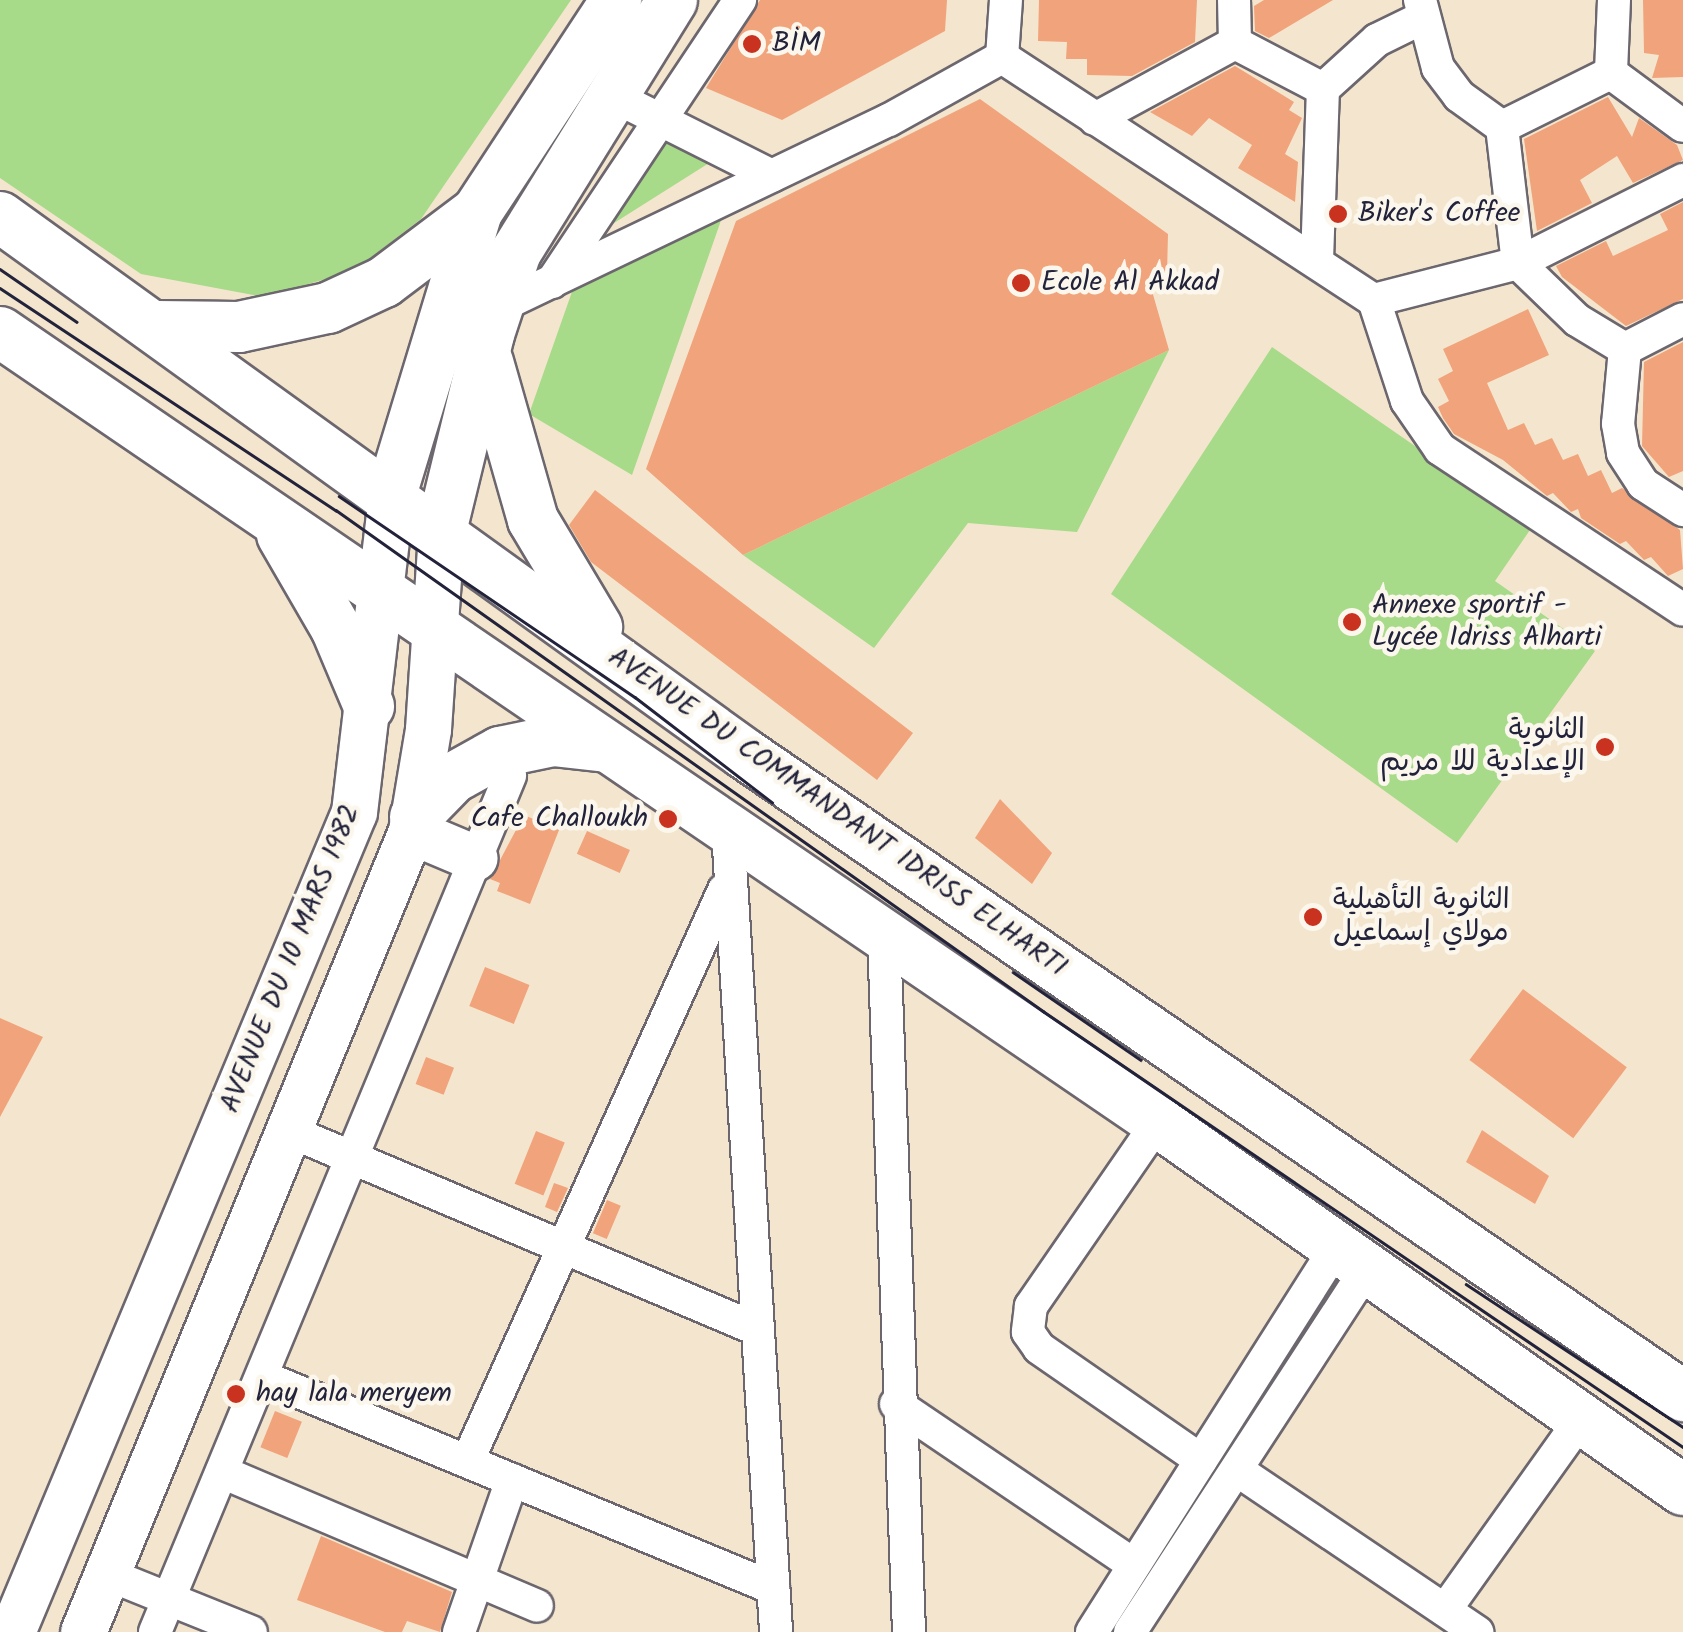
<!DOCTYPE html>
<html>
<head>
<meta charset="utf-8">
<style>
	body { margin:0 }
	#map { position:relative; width:1683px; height:1632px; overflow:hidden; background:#f4e6ce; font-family:Kalam,"Playpen Sans Arabic",sans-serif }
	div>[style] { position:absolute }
	.green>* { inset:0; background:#a7da89 }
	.building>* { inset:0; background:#f1a37b; transform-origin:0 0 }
	.roads { filter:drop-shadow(2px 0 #6c676e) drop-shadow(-2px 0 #6c676e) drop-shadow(0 2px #6c676e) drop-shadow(0 -2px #6c676e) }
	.street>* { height:32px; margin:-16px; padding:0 16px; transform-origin:16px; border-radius:16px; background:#fff }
	.secondary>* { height:45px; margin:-22.5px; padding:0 22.5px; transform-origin:22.5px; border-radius:22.5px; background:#fff }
	.primary>* { height:50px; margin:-25px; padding:0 25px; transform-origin:25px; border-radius:25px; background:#fff }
	.tram>* { height:2.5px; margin:-1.25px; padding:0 1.25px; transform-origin:1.25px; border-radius:1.25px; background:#22223b }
	.dots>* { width:28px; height:28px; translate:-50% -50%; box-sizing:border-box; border:5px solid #fbf7ec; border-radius:50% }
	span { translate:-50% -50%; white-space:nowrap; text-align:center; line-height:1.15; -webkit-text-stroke:9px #fbf7ec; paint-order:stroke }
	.poi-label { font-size:28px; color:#22223b }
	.left { translate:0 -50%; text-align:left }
	.right { translate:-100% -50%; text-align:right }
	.street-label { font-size:28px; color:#22223b }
</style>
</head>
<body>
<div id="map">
	<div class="green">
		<div style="clip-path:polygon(0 0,571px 0,421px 219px,353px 271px,264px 297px,141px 274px,0 178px)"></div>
		<div style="clip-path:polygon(656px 137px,717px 158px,584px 242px)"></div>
		<div style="clip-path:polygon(725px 209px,632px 475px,529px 414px,574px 286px)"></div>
		<div style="clip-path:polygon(1272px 347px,1532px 527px,1495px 581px,1595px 651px,1457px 843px,1111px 594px)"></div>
		<div style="clip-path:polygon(1169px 350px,1077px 532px,968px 523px,874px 648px,743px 555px)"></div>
	</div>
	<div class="building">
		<div style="clip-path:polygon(760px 0,947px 0,945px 31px,782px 120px,706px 88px)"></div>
		<div style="clip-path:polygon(1039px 0,1197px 0,1195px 42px,1132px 76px,1087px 75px,1087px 59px,1066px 59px,1067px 42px,1038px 41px)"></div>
		<div style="clip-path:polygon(1264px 0,1333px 0,1269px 38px,1255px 31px,1254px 6px)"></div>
		<div style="clip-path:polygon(1643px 0,1683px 0,1683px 77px,1652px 78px,1659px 55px,1644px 53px)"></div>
		<div style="clip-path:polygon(1235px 66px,1294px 102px,1289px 110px,1302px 118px,1285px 154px,1298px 162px,1295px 202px,1238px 168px,1252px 145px,1209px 118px,1192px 136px,1150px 112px)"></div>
		<div style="clip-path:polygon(1608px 97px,1632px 137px,1639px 118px,1677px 145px,1683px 160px,1633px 183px,1617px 156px,1580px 180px,1592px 203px,1537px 231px,1524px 139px)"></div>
		<div style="clip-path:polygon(980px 99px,1168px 234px,1167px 274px,1152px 291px,1169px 350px,743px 555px,646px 469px,736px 221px)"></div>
		<div style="clip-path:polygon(1683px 202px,1683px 299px,1626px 326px,1562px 277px,1556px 266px,1606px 241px,1613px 256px,1668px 230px,1660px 214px)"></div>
		<div style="clip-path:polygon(1528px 309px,1549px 355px,1487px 383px,1508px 430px,1524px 423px,1535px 445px,1552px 438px,1563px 460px,1578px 454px,1588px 476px,1601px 470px,1612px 493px,1622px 488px,1680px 530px,1683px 569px,1668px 576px,1651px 557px,1644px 560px,1626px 541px,1620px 544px,1581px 518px,1578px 509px,1571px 512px,1553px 493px,1547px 496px,1503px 460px,1454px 434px,1443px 418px,1438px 407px,1449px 401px,1438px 379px,1453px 371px,1443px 349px)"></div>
		<div style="clip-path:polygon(1683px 342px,1683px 471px,1669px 477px,1642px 446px,1644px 362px)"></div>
		<div style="clip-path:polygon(595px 490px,913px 733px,877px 780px,591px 562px,569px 525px)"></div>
		<div style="clip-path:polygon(1000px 799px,1052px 853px,1032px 884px,975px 838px)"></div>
		<div style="clip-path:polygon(524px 815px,559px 830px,530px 904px,497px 891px,500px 883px,490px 879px)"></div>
		<div style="left:587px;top:831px;width:47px;height:25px;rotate:24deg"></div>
		<div style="left:485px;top:967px;width:48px;height:42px;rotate:22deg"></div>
		<div style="left:1523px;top:989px;width:130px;height:89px;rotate:37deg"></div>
		<div style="clip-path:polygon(0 1018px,43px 1037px,0 1117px)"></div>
		<div style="left:426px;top:1057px;width:30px;height:29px;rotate:21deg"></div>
		<div style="clip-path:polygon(1482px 1130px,1549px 1176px,1535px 1204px,1466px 1162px)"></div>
		<div style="left:536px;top:1131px;width:31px;height:57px;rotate:22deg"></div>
		<div style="clip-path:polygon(554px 1183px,568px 1188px,557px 1212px,545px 1207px)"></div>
		<div style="left:607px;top:1200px;width:15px;height:36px;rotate:23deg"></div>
		<div style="left:275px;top:1411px;width:29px;height:39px;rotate:22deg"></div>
		<div style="clip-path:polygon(321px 1536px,452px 1592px,440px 1632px,407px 1621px,402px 1632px,385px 1632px,297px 1600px)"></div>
	</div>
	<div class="roads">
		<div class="street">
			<div style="left:1420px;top:0;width:70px;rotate:75.2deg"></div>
			<div style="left:1438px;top:68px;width:35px;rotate:53deg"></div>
			<div style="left:1459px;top:96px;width:53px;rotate:35.8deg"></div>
			<div style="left:1502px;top:127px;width:137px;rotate:83.3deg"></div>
			<div style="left:1518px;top:263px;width:82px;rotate:44deg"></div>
			<div style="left:1577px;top:320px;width:56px;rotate:31.1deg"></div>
			<div style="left:1614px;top:0;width:73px;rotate:92.4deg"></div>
			<div style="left:1611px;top:73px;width:89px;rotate:36.4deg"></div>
			<div style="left:1235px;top:43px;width:99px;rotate:27.6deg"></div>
			<div style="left:1002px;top:57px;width:444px;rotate:33.2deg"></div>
			<div style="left:1374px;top:300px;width:106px;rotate:71.9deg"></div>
			<div style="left:1407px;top:401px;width:58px;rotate:55.5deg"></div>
			<div style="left:1440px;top:449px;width:291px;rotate:33.5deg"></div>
			<div style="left:1002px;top:57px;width:57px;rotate:-86deg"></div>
			<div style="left:609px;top:94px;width:182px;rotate:26.7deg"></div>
			<div style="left:1095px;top:119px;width:159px;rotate:-28.5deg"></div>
			<div style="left:1235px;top:43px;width:43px;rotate:-91.3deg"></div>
			<div style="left:1502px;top:127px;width:122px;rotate:-26.4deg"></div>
			<div style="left:1317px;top:260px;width:171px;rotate:-88deg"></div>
			<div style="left:1323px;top:89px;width:73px;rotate:-42.2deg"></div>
			<div style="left:1377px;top:40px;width:48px;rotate:-26deg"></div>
			<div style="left:552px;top:282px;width:339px;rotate:-56.3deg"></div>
			<div style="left:1374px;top:300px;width:149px;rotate:-14.4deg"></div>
			<div style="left:1518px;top:263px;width:185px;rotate:-26.7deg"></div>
			<div style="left:496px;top:308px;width:436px;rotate:-25.6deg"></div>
			<div style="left:889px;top:120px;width:129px;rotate:-29.1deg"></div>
			<div style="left:1625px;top:349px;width:75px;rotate:95.3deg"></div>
			<div style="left:1618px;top:424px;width:29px;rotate:80deg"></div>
			<div style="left:1623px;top:453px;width:37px;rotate:57deg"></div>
			<div style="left:1643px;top:484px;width:48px;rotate:33deg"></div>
			<div style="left:1625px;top:349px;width:65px;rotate:-27.3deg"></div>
			<div style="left:728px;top:830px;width:803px;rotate:86.57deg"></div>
			<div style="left:884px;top:937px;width:695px;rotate:87.94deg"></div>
			<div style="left:1158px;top:1122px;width:224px;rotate:124.6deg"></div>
			<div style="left:1031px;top:1306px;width:26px;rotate:97deg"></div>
			<div style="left:1028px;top:1332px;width:19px;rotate:55deg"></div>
			<div style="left:1039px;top:1348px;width:197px;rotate:34.7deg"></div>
			<div style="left:289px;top:1131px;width:505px;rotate:22.96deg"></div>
			<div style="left:263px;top:1377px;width:552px;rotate:22.48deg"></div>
			<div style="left:896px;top:1404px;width:287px;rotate:34.1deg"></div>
			<div style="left:468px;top:1460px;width:625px;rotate:-65.81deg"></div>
			<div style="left:1237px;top:1470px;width:290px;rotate:34deg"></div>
			<div style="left:222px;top:1472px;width:342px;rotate:23deg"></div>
			<div style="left:107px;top:1574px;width:155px;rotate:21.9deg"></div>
			<div style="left:1445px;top:1610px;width:236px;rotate:-54.5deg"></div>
			<div style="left:155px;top:1632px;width:927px;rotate:-67.48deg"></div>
			<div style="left:459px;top:1632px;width:161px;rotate:-70.8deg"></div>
			<div style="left:1092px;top:1632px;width:454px;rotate:-57.6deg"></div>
			<div style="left:1130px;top:1632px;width:432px;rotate:-56.9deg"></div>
		</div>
		<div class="secondary">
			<div style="left:411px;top:831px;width:69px;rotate:22.9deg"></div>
			<div style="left:12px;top:1632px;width:888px;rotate:-67.36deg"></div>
			<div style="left:354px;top:812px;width:319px;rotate:-83.3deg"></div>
			<div style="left:83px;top:1632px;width:866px;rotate:-67.73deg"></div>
			<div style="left:411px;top:831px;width:103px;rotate:-80.5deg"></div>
			<div style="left:428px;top:729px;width:198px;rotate:-86.2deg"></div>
		</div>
		<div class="primary">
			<div style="left:0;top:217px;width:918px;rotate:35.78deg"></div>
			<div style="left:745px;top:754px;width:1137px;rotate:34.39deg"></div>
			<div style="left:157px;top:326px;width:82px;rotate:0.7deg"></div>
			<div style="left:239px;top:327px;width:91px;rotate:-12.1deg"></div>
			<div style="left:328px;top:308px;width:62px;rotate:-24.9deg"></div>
			<div style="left:384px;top:282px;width:116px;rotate:-37deg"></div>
			<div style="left:0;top:332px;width:1402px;rotate:34.3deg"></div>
			<div style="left:1158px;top:1122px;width:641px;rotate:35.03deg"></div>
			<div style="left:488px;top:362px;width:164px;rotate:74.1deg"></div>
			<div style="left:533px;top:520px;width:125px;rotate:59.1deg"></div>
			<div style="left:391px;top:495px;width:296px;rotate:-73.1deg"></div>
			<div style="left:477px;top:212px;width:254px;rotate:-56.7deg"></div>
			<div style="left:441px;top:531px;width:203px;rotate:-76.3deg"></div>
			<div style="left:489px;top:334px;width:86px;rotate:-71.8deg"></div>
			<div style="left:516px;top:252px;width:296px;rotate:-58.2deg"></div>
			<div style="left:282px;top:535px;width:108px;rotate:59.9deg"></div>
			<div style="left:336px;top:628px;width:85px;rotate:67.1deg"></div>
			<div style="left:415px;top:817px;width:54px;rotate:-45.7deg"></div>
			<div style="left:453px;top:778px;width:54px;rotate:-29deg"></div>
			<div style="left:500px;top:752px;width:54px;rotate:-11.7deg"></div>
			<div style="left:553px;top:741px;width:54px;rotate:6.3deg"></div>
		</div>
	</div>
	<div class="tram">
		<div style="left:0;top:269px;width:93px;rotate:34.5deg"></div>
		<div style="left:0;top:288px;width:403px;rotate:33.5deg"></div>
		<div style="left:336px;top:510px;width:867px;rotate:35.32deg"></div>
		<div style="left:1043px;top:1011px;width:774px;rotate:34.26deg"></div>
		<div style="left:339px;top:496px;width:358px;rotate:34.2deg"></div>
		<div style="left:635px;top:697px;width:173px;rotate:37.5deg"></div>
		<div style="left:1013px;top:972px;width:155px;rotate:34.5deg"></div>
		<div style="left:1466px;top:1284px;width:260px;rotate:33.4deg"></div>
	</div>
	<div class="dots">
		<div style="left:752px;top:44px;background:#c8321e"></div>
		<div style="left:1338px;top:214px;background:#c8321e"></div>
		<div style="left:1021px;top:283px;background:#c8321e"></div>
		<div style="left:1352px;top:622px;background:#c8321e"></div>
		<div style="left:1605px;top:747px;background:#c8321e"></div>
		<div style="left:668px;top:819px;background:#c8321e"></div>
		<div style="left:1313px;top:917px;background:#c8321e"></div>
		<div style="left:236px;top:1394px;background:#c8321e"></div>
	</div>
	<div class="poi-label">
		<span class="left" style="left:772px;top:44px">BİM</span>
		<span class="left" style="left:1358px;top:214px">Biker's Coffee</span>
		<span class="left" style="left:1041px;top:283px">Ecole Al Akkad</span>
		<span class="left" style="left:1372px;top:622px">Annexe sportif -<br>Lycée Idriss Alharti</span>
		<span class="right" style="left:1585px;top:747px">الثانوية<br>الإعدادية للا مريم</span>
		<span class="right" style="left:648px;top:819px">Cafe Challoukh</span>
		<span class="left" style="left:1333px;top:917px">الثانوية التأهيلية<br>مولاي إسماعيل</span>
		<span class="left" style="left:256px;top:1394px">hay lala meryem</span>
	</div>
	<div class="street-label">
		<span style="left:837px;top:813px;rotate:35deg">AVENUE DU COMMANDANT IDRISS ELHARTI</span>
		<span style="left:291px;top:959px;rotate:-68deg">AVENUE DU 10 MARS 1982</span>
	</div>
</div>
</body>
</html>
